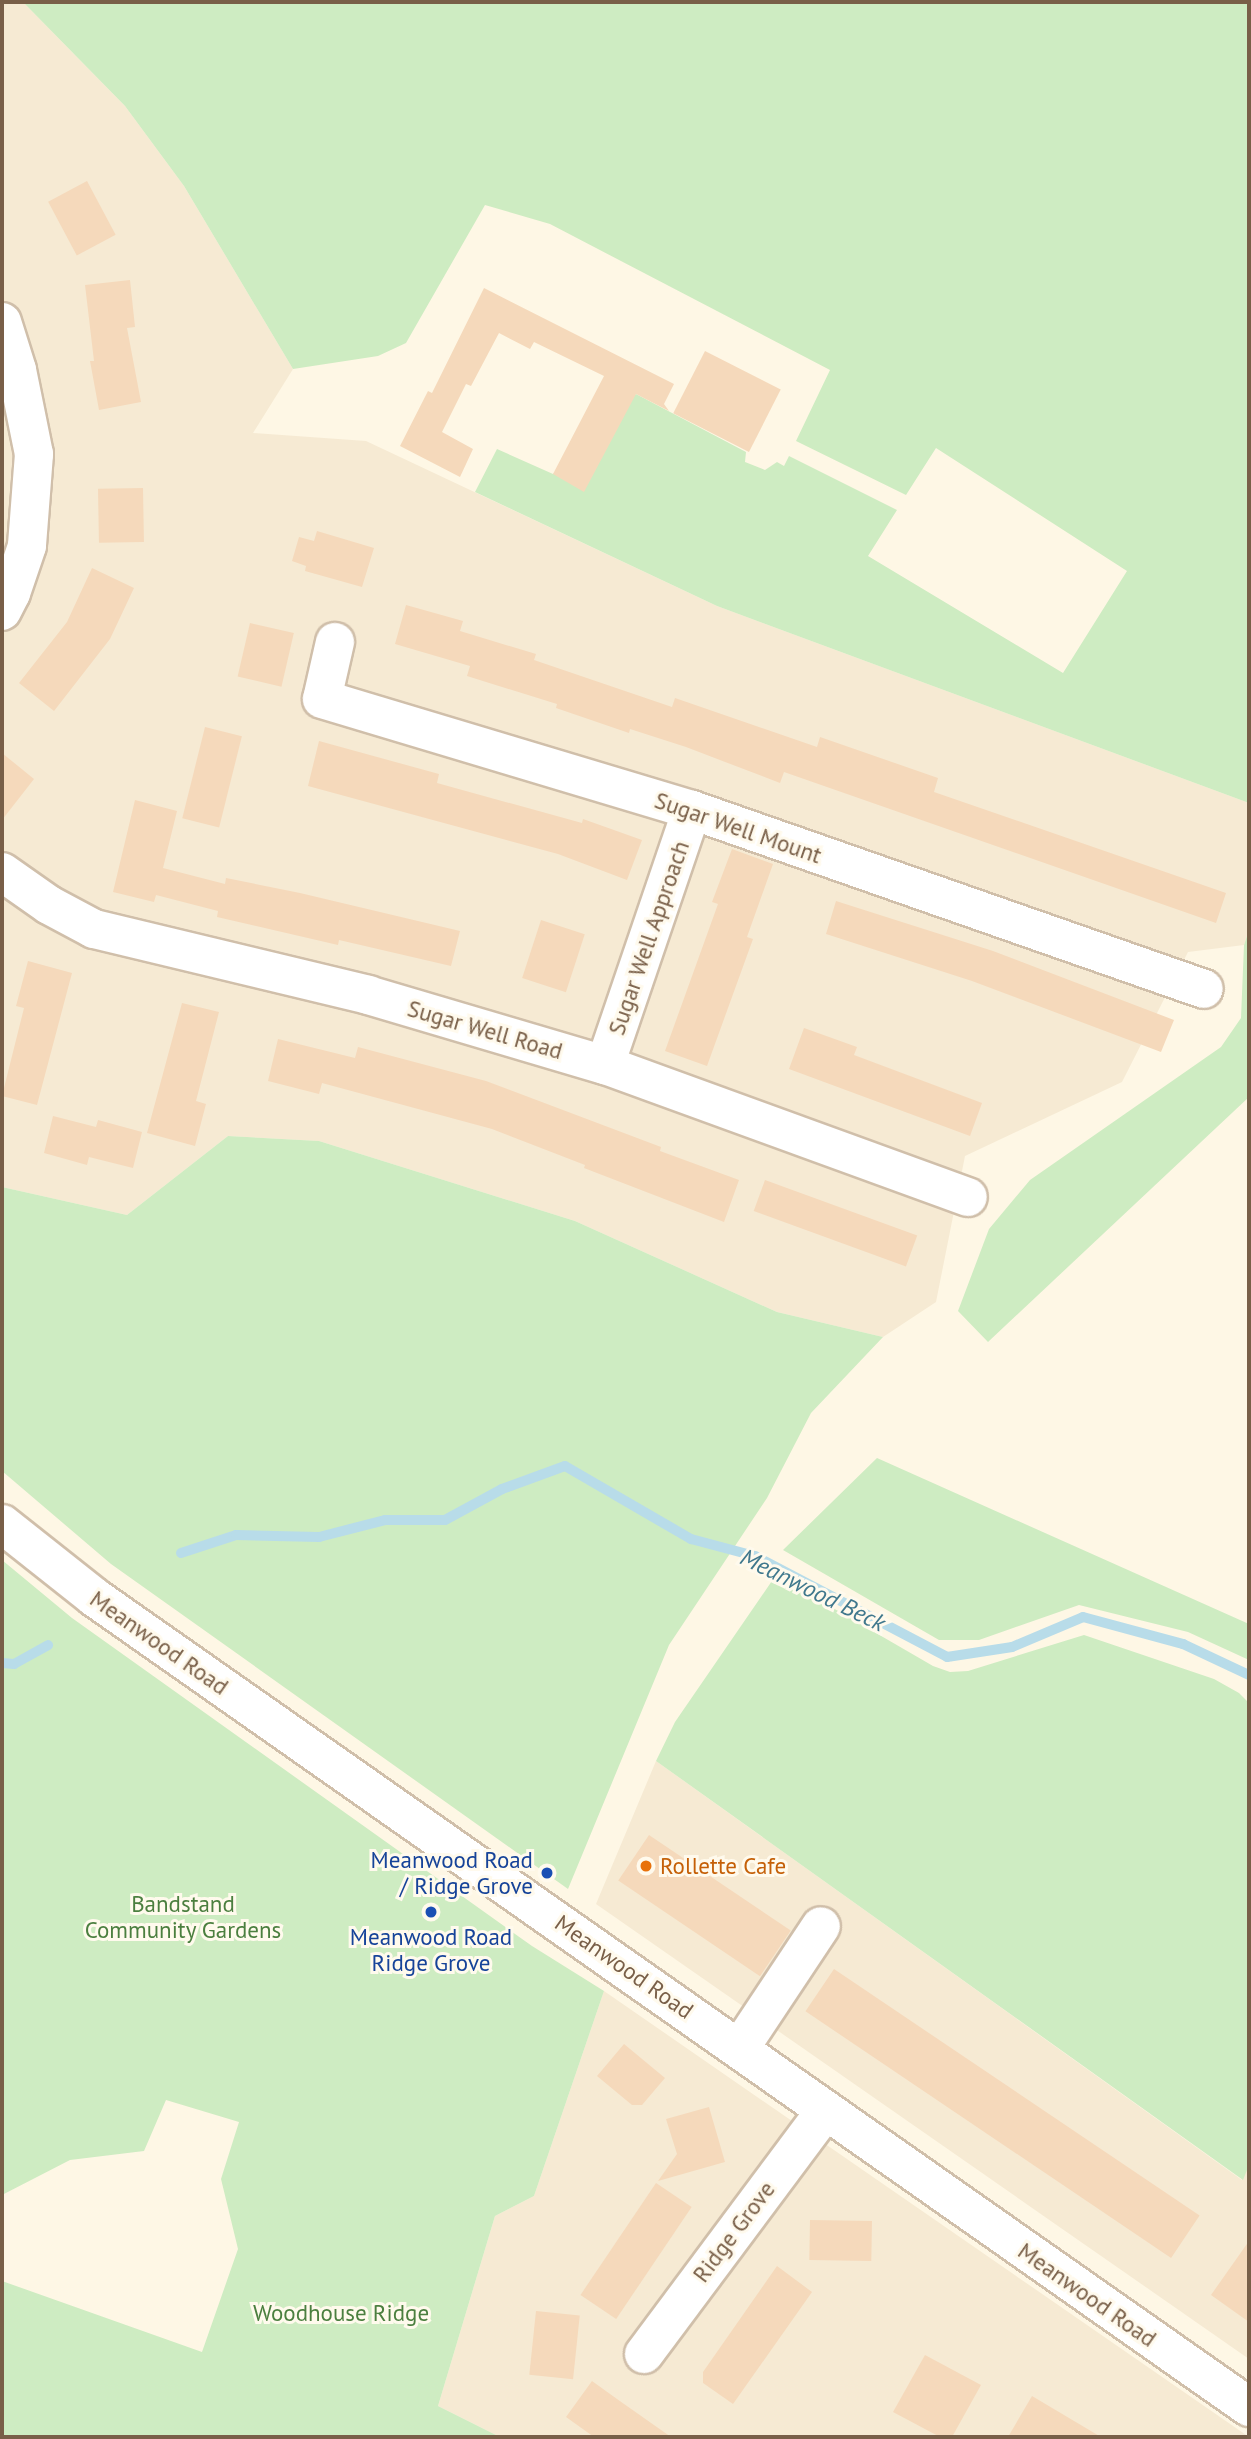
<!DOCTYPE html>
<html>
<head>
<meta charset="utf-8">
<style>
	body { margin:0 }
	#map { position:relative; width:1251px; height:2439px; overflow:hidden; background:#fef7e5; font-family:"PT Sans",sans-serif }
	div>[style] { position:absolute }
	.residential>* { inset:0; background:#f6ead3 }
	.green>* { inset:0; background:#ceecc2 }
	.stream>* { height:10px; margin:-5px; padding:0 5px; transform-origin:5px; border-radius:5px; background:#b8dce9 }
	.building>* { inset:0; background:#f5d9bb; transform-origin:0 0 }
	.roads { filter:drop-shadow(2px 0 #d0bfaa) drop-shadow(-2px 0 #d0bfaa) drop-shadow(0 2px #d0bfaa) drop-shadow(0 -2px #d0bfaa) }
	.street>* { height:38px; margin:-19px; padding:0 19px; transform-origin:19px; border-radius:19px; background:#fff }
	.secondary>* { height:38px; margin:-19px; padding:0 19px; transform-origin:19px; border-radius:19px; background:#fff }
	.dots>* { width:19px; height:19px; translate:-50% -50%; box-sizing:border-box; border:4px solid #fffaed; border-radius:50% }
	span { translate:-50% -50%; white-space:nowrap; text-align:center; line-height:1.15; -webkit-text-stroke:6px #fffaed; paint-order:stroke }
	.street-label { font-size:23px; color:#795f48 }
	.transit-label { font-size:23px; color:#164399 }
	.right { translate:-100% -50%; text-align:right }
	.food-label { font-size:23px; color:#c56008 }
	.left { translate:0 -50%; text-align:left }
	.park-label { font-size:23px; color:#4b7f3f }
	.water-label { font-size:24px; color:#40788d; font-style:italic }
	.frame { position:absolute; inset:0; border:4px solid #795f48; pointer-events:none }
</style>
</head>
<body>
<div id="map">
	<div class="residential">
		<div style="clip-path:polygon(2px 2px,23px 2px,125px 106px,184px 186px,293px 369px,253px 433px,366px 441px,717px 606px,1249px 803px,1249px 930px,1244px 945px,1188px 952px,1122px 1082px,965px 1156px,936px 1302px,883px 1337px,777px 1312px,575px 1221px,319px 1141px,228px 1136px,127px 1215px,2px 1187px)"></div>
		<div style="clip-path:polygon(656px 1761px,1242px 2180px,1249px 2165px,1249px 2359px,596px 1904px)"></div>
		<div style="clip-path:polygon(604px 1991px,1249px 2437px,500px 2437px,438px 2406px,495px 2216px,534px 2196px)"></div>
	</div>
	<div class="green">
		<div style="clip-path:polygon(23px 2px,1249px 2px,1249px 803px,717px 606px,475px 492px,497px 449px,553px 474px,636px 394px,746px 452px,745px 462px,765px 470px,777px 462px,784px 466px,789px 456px,897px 510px,868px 556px,1063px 673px,1127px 571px,936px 448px,906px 495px,796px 441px,830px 370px,550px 224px,485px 205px,406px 343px,378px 356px,293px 369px,184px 186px,125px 106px)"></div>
		<div style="clip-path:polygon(1249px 930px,1249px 1097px,988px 1342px,958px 1311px,989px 1229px,1030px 1180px,1221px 1047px,1241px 1018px,1244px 945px)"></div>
		<div style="clip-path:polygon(228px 1136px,319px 1141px,575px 1221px,777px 1312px,883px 1337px,811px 1413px,767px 1498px,669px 1645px,568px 1889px,111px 1564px,2px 1471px,2px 1187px,127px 1215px)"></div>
		<div style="clip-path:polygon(877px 1458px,1249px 1624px,1249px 1660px,1188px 1632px,1079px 1605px,979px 1640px,939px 1640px,783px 1550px)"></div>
		<div style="clip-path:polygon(2px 1560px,72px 1618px,532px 1946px,604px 1991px,534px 2196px,495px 2216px,438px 2406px,500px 2437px,2px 2437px,2px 2281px,202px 2352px,238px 2249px,221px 2179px,239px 2122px,166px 2100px,144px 2151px,70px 2160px,2px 2195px)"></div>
		<div style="clip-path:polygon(776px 1575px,933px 1666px,950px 1672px,968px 1671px,1084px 1635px,1214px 1679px,1239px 1693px,1249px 1703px,1249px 2165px,1243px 2180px,656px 1761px,675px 1722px)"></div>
	</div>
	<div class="stream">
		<div style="left:181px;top:1553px;width:58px;rotate:-18.1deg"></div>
		<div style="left:236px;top:1535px;width:83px;rotate:1.4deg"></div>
		<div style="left:319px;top:1537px;width:68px;rotate:-14.4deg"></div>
		<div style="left:385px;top:1520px;width:60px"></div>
		<div style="left:445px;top:1520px;width:65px;rotate:-28.5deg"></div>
		<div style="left:502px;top:1489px;width:67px;rotate:-20.1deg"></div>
		<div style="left:565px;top:1466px;width:146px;rotate:30.1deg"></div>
		<div style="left:691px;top:1539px;width:66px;rotate:14.9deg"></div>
		<div style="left:755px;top:1556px;width:217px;rotate:27.7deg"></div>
		<div style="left:947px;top:1657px;width:66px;rotate:-8.7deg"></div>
		<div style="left:1012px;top:1647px;width:77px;rotate:-22.9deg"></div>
		<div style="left:1083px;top:1617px;width:104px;rotate:15.1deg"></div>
		<div style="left:1183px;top:1644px;width:73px;rotate:25.2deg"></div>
		<div style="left:2px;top:1663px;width:12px;rotate:5deg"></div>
		<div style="left:14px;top:1664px;width:39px;rotate:-29deg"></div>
	</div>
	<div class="building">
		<div style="left:87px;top:181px;width:61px;height:44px;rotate:62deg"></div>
		<div style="clip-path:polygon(130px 280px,135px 327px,127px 328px,141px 402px,99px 410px,90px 361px,94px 361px,85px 285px)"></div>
		<div style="clip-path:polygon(484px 288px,674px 384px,664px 404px,669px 411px,636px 394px,584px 492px,553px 474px,604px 376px,534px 342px,530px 349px,499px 333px,471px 386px,466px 384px,442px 432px,473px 449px,460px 477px,400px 446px,428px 391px,432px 393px)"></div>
		<div style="left:705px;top:351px;width:85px;height:70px;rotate:27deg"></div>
		<div style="left:143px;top:488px;width:54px;height:45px;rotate:89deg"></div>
		<div style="clip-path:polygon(317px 531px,374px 548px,362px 587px,305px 571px,306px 566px,292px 561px,299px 537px,314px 541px)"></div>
		<div style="clip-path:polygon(92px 568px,134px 588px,110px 639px,54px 711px,19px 683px,67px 622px)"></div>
		<div style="clip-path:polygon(406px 605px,463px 621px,460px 631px,536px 654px,534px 660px,672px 707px,675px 698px,817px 747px,820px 737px,938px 778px,934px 792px,1226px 893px,1216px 923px,784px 772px,780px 783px,686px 747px,630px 729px,629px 733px,556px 708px,557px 704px,467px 676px,470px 666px,395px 644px)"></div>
		<div style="left:250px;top:623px;width:45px;height:55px;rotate:13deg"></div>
		<div style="left:205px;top:727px;width:38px;height:94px;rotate:14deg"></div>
		<div style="clip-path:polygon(319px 741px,439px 774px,437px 783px,582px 823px,583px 819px,642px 840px,627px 880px,558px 854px,308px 786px)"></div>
		<div style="clip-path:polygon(2px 753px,34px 779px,2px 820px)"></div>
		<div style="clip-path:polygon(135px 800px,177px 811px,163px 868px,225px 884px,226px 878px,300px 893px,460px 931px,451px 966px,339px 940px,338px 945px,217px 917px,218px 911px,156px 895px,154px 902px,113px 892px)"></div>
		<div style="clip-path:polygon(732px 849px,773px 864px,747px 937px,753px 939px,707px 1066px,665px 1051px,718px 904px,712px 902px)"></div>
		<div style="clip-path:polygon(836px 901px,993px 951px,1174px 1020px,1161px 1052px,972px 981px,826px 934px)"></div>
		<div style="left:541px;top:920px;width:46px;height:61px;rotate:18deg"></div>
		<div style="clip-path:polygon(28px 961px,72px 973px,37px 1105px,2px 1096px,24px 1008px,16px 1006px)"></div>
		<div style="clip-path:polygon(182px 1003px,219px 1012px,196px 1101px,206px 1104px,195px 1146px,147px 1133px)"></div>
		<div style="clip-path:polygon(804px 1028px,857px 1047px,854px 1055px,982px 1103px,970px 1136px,789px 1069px)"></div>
		<div style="clip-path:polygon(278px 1039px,355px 1058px,358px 1047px,486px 1081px,661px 1147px,660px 1151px,739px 1180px,724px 1222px,584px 1168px,585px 1165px,492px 1129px,322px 1083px,319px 1094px,268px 1081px)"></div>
		<div style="clip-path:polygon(53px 1116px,96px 1127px,98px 1120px,142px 1132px,133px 1168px,89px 1157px,87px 1165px,44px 1153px)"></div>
		<div style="left:765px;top:1180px;width:162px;height:33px;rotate:20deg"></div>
		<div style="left:649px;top:1835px;width:171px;height:55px;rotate:34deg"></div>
		<div style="left:834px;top:1969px;width:441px;height:51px;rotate:34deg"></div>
		<div style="clip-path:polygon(624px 2044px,665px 2078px,642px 2105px,632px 2105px,597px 2076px)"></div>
		<div style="clip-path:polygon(709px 2107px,725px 2162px,658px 2181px,677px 2154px,666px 2119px)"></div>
		<div style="left:656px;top:2183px;width:43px;height:135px;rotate:34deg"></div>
		<div style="left:810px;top:2220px;width:62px;height:40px;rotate:1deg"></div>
		<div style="clip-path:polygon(1249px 2241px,1249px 2322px,1211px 2295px)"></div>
		<div style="clip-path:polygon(777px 2266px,812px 2292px,733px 2404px,703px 2383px,703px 2372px)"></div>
		<div style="left:536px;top:2311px;width:44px;height:64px;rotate:6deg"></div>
		<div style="clip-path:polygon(925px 2355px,981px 2385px,952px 2437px,940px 2437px,893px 2412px)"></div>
		<div style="clip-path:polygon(592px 2381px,617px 2399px,671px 2437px,594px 2437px,566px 2417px)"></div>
		<div style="clip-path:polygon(1032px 2396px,1101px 2437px,1008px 2437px)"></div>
	</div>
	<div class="roads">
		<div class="street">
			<div style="left:2px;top:322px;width:50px;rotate:72.6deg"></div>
			<div style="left:17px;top:370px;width:86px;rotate:78.6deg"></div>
			<div style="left:34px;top:454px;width:92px;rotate:94.4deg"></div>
			<div style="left:27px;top:546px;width:50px;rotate:108.8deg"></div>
			<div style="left:11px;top:593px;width:20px;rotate:117deg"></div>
			<div style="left:335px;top:642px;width:58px;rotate:102.8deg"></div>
			<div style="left:322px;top:699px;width:386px;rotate:16.7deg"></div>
			<div style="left:692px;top:810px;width:542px;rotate:19.27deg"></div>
			<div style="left:2px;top:872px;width:57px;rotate:35.1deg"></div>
			<div style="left:49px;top:905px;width:51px;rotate:28.1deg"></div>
			<div style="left:94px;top:929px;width:282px;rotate:13.5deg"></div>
			<div style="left:368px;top:995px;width:247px;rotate:16.5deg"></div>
			<div style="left:605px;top:1065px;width:386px;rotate:20deg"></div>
			<div style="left:605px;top:1065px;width:269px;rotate:-71.2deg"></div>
			<div style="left:740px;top:2048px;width:146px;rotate:-56.4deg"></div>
			<div style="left:644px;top:2354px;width:303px;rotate:-53.3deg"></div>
		</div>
		<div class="secondary">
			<div style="left:2px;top:1524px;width:117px;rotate:38.4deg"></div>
			<div style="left:94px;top:1597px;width:1411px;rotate:35.04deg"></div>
		</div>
	</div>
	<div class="dots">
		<div style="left:646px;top:1866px;background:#e8710a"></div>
		<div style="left:547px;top:1873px;background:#1a4fb4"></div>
		<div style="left:431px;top:1912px;background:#1a4fb4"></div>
	</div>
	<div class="street-label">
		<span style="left:738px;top:828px;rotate:19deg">Sugar Well Mount</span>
		<span style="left:649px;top:938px;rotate:-71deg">Sugar Well Approach</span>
		<span style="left:485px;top:1030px;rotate:16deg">Sugar Well Road</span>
		<span style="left:159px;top:1643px;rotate:35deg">Meanwood Road</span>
		<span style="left:624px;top:1967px;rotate:35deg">Meanwood Road</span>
		<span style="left:734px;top:2232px;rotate:-53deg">Ridge Grove</span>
		<span style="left:1087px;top:2295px;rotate:35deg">Meanwood Road</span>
	</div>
	<div class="transit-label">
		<span class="right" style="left:533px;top:1873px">Meanwood Road<br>/ Ridge Grove</span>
		<span style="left:431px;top:1950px">Meanwood Road<br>Ridge Grove</span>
	</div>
	<div class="food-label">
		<span class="left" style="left:660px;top:1866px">Rollette Cafe</span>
	</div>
	<div class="park-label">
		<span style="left:183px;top:1917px">Bandstand<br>Community Gardens</span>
		<span style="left:341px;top:2313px">Woodhouse Ridge</span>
	</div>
	<div class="water-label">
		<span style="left:813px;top:1590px;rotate:26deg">Meanwood Beck</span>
	</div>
	<div class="frame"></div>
</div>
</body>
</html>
